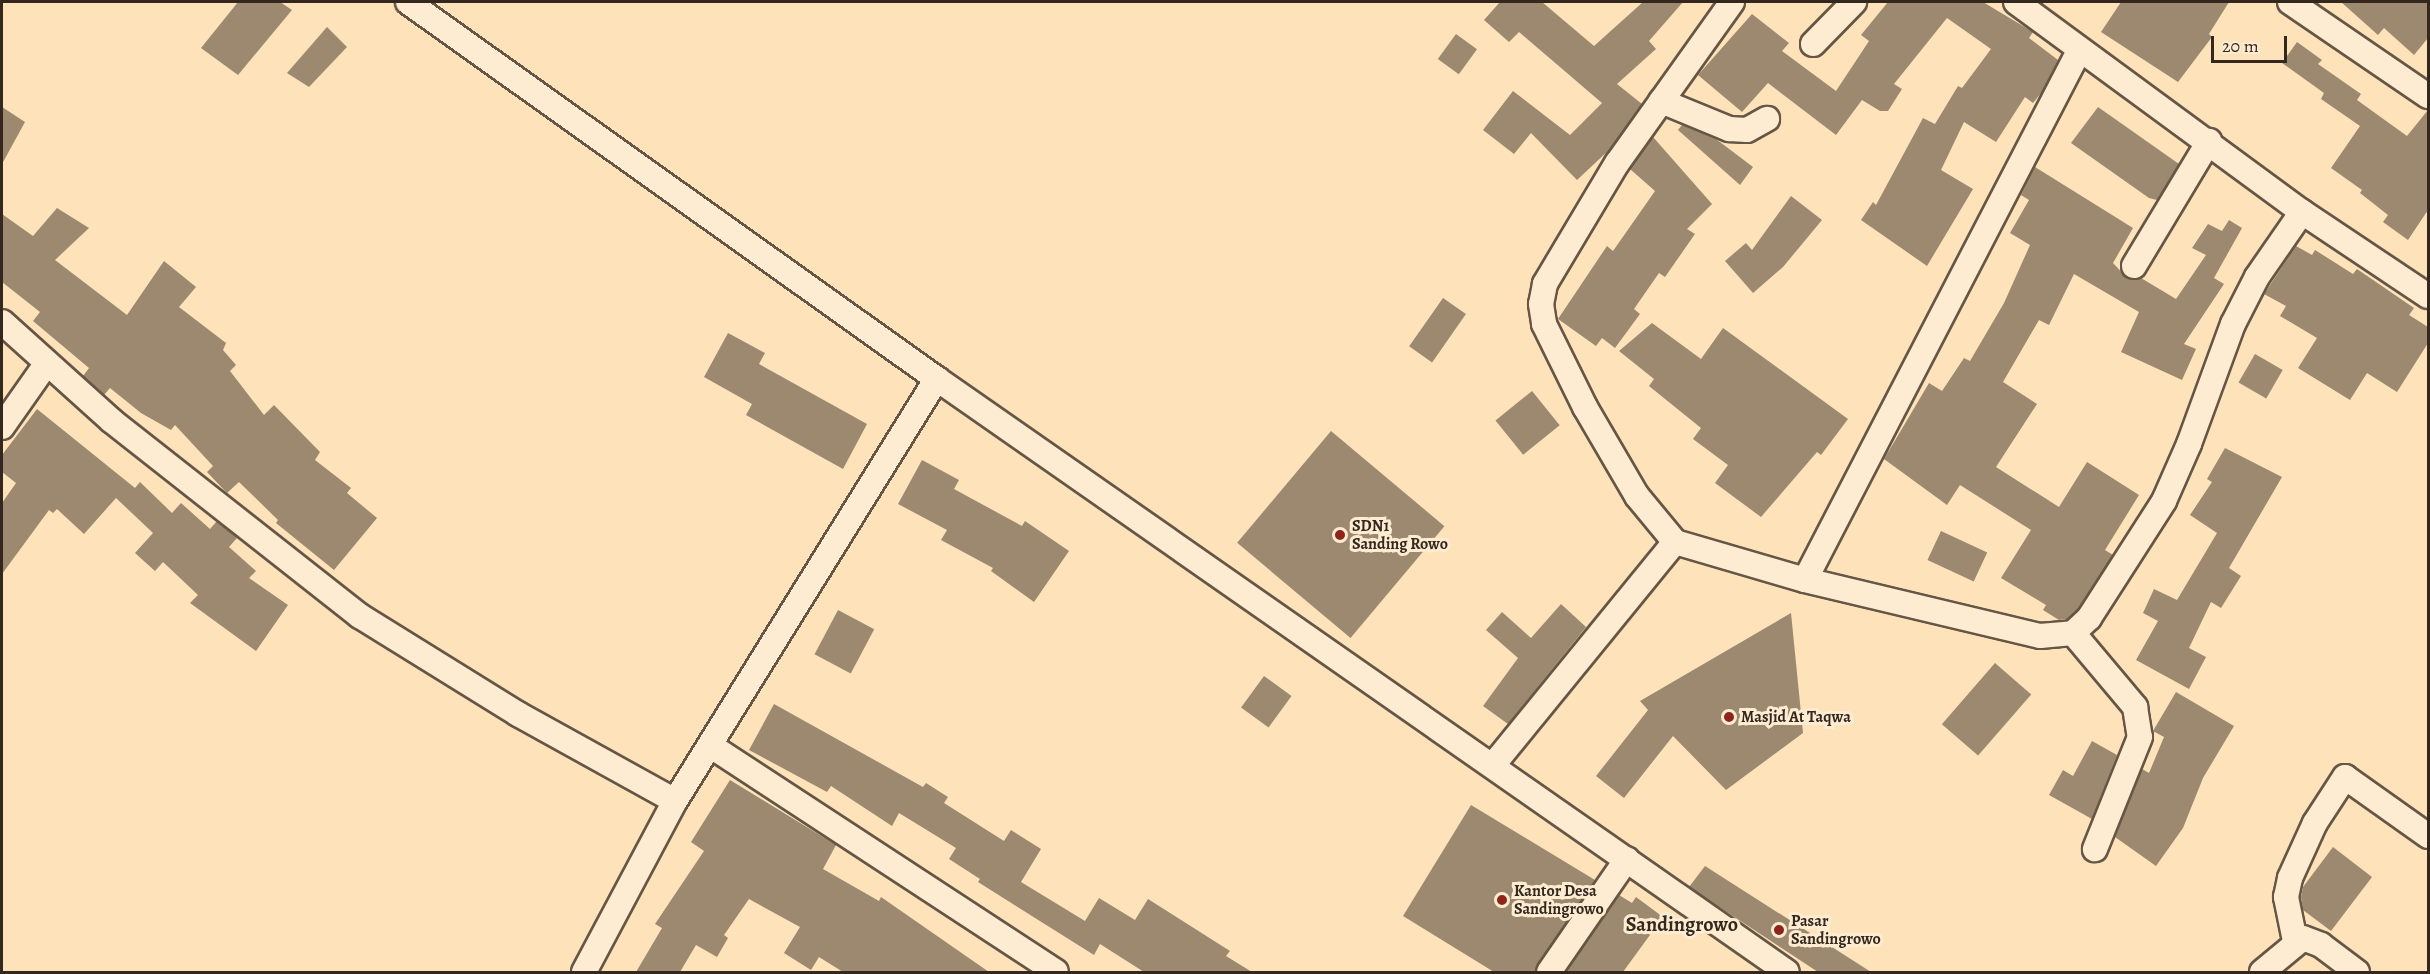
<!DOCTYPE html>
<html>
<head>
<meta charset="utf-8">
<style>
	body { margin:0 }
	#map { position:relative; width:2430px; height:974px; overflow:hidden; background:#fde2ba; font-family:Alegreya,serif }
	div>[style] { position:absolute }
	.building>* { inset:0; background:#9d896f; transform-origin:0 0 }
	.roads { filter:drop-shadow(2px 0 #665645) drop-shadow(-2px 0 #665645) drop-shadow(0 2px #665645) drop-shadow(0 -2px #665645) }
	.minor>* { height:24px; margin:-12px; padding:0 12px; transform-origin:12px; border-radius:12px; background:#feecd2 }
	.dots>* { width:16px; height:16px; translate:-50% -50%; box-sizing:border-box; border:3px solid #feecd2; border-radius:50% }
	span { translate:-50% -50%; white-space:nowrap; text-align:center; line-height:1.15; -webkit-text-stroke:6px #feecd2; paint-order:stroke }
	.poi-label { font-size:16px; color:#34281e; font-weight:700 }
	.left { translate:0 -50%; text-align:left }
	.quarter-label { font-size:20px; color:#34281e; font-weight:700 }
	.frame { position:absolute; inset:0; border:3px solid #34281e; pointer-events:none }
	.scale { position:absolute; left:2211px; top:36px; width:76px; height:27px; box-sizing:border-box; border:3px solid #34281e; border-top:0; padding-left:8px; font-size:18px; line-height:21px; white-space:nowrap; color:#34281e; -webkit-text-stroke:4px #feecd2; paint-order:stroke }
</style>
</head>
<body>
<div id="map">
	<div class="building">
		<div style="clip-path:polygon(238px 2px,280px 2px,292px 10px,238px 75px,201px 48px)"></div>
		<div style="clip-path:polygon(1500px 2px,1542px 2px,1594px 46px,1643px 2px,1683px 2px,1649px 41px,1656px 49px,1617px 84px,1642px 104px,1609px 150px,1577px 180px,1531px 133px,1514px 154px,1483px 130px,1513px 91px,1570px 135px,1602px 103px,1519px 32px,1509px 42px,1484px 20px)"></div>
		<div style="clip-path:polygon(1888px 2px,1983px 2px,2033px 32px,2029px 38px,2058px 60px,2042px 92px,2033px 103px,2025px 97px,1996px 142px,1964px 122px,1941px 170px,1973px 189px,1927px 266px,1861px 220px,1873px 202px,1876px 205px,1923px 118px,1935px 124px,1958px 86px,1962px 88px,1991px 49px,1947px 18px,1894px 84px,1902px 89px,1888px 111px,1880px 111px,1862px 100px,1836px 135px,1768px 83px,1742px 112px,1698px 75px,1752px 14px,1789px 43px,1782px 51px,1836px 91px,1869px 41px,1861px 35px)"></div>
		<div style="clip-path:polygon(2121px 2px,2229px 2px,2209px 34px,2212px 37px,2178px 82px,2101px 32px)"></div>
		<div style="clip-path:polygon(2341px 2px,2428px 2px,2428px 38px,2414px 55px,2384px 28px,2378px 35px)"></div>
		<div style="clip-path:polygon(327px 27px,347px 47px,309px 87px,287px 73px)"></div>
		<div style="left:1456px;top:34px;width:26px;height:31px;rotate:36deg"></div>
		<div style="clip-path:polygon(2297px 42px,2322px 60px,2318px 64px,2361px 94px,2357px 100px,2407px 136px,2428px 110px,2428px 210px,2408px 240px,2383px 222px,2388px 215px,2360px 193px,2362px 190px,2331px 168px,2360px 126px,2321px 99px,2324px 93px,2282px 63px)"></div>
		<div style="clip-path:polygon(2px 107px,25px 122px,2px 164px)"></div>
		<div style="clip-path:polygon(2098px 107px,2179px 164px,2157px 200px,2149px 198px,2071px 143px)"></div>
		<div style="clip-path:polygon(1682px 125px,1716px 139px,1753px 167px,1740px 185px,1678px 130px)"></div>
		<div style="clip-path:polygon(1653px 137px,1712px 204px,1687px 229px,1695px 234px,1665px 277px,1659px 273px,1634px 309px,1640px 314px,1615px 348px,1602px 338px,1596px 346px,1558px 319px,1607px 246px,1613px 251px,1655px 191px,1630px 169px)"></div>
		<div style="clip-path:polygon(2035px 167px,2133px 228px,2113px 263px,2127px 278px,2141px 278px,2176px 299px,2206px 255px,2192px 248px,2208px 224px,2222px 231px,2229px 220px,2242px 228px,2214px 278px,2224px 284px,2184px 344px,2196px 349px,2182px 380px,2121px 352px,2139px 312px,2074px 274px,2049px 325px,2039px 320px,2003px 382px,2037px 404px,1996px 467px,2059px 507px,2087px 462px,2139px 495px,2105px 550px,2113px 555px,2078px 609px,2067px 619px,2059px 620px,2043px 610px,2046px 605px,2001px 578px,2031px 530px,1960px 485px,1947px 505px,1884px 459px,1929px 383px,1942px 391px,1964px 358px,1970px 361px,2004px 303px,2030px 245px,2010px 233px,2029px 200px,2021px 195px)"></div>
		<div style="clip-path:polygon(1791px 196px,1822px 220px,1783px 267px,1753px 293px,1725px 261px,1746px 243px,1752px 250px)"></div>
		<div style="clip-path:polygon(57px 208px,89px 228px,55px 260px,127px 315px,164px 261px,196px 287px,179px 307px,226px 343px,223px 350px,236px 365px,230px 371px,264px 415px,274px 405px,320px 452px,315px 460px,351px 488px,347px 493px,377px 518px,334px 570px,276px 523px,278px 520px,239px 482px,227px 493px,207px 472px,213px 466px,175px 425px,171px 430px,141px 413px,110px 388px,104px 395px,83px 376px,89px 368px,33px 321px,40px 312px,2px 282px,2px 214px,33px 236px)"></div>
		<div style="clip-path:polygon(2296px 246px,2312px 255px,2315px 250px,2353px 274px,2357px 269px,2414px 308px,2409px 315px,2428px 327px,2428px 343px,2397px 392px,2367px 373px,2350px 400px,2298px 368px,2317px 338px,2280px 316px,2286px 306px,2264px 294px)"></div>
		<div style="left:1443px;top:298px;width:28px;height:59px;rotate:35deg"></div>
		<div style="clip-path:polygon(1652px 323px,1701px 359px,1723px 328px,1848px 419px,1821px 455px,1817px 452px,1761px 517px,1715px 483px,1728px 465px,1693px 439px,1701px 428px,1649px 386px,1654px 379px,1619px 351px)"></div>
		<div style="clip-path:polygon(728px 333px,765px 353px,759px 364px,867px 424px,843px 469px,746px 415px,752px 404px,704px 377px)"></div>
		<div style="left:2255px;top:354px;width:32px;height:33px;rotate:30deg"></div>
		<div style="left:1532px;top:391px;width:44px;height:47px;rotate:51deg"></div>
		<div style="clip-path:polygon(37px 409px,135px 488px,140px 482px,172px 513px,181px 503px,210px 529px,217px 521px,237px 538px,229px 547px,256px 571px,249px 578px,288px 605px,256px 651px,190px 603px,198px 595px,163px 562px,155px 571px,135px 553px,153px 533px,116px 498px,84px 534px,57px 509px,53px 513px,49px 510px,2px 574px,2px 503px,16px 483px,2px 472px,2px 455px)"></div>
		<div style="left:1331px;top:431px;width:148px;height:146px;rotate:40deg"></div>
		<div style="clip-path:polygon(2225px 448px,2282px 477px,2229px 568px,2241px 576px,2221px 608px,2211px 602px,2189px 648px,2206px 657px,2189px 689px,2136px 660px,2158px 621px,2143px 613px,2154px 589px,2177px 600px,2217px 533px,2190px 515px,2212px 482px,2207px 479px)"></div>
		<div style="clip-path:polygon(922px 460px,959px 480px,954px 489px,1022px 526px,1025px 521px,1069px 551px,1034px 602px,991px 571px,993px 568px,941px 540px,947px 530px,898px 504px)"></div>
		<div style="left:1941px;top:531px;width:51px;height:32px;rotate:25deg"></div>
		<div style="clip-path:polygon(1561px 604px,1586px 627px,1508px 724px,1483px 706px,1518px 658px,1486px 630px,1502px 612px,1531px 638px)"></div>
		<div style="left:838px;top:610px;width:41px;height:50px;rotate:28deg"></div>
		<div style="clip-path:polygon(1791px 613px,1803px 733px,1726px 790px,1673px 736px,1624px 798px,1596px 776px,1648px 710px,1640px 701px)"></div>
		<div style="left:1995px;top:663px;width:48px;height:81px;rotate:41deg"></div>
		<div style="left:1264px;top:676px;width:34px;height:39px;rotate:36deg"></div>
		<div style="clip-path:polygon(2176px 692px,2234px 726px,2203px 778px,2183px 828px,2156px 866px,2115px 837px,2142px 769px,2149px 773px,2164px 737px,2153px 731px)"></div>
		<div style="clip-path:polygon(774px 704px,923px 787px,926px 783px,948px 797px,944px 803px,1004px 841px,1011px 830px,1041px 849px,1021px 882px,1085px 921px,1099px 898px,1135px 920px,1148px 899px,1230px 951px,1226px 956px,1252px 972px,1144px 972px,1100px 944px,1094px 955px,978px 882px,980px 879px,949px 859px,956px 848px,899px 813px,892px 826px,831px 786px,827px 792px,749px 750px)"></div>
		<div style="clip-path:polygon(2092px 741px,2117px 755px,2092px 819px,2049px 795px,2063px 770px,2073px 776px)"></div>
		<div style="clip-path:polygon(730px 780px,836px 845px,823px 869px,879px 901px,881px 897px,989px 972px,843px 972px,819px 957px,811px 970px,784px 953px,800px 927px,749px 899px,724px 935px,728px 938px,717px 957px,696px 945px,680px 972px,636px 972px,662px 928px,655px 924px,704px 851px,691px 842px)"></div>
		<div style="clip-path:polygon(1471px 805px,1595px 880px,1535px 972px,1494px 972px,1403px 916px)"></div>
		<div style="clip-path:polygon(2333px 847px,2372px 877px,2331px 931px,2303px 910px,2301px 897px,2303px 887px)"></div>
		<div style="clip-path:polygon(1705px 866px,1871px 972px,1818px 972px,1689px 887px)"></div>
		<div style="clip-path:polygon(1619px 895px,1632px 903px,1636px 897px,1663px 917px,1623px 972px,1566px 972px)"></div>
	</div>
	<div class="roads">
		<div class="minor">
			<div style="left:408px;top:2px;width:650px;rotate:35.48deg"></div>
			<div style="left:937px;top:379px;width:1036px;rotate:34.9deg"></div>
			<div style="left:1732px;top:2px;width:198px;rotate:125.5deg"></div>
			<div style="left:1617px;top:163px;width:141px;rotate:120.8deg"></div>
			<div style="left:1545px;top:284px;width:20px;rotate:101deg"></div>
			<div style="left:1541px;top:304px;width:20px;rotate:81deg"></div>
			<div style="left:1544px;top:324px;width:93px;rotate:63.7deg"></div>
			<div style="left:1585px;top:407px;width:103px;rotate:59.7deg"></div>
			<div style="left:1637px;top:496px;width:60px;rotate:50.4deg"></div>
			<div style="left:1675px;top:542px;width:135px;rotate:16.3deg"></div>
			<div style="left:1805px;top:580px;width:242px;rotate:13.4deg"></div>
			<div style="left:2040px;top:636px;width:33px;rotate:-5deg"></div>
			<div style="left:2073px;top:633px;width:22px;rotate:-43deg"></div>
			<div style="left:2089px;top:618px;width:139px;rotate:-57.3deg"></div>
			<div style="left:2164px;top:501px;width:62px;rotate:-66.3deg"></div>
			<div style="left:2189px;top:444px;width:128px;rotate:-69.9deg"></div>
			<div style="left:2233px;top:324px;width:53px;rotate:-62.9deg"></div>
			<div style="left:2257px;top:277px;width:79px;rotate:-55.3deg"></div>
			<div style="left:2016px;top:2px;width:355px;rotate:36.3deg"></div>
			<div style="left:2302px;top:212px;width:151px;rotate:33.7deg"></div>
			<div style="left:2290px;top:2px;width:167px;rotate:34.3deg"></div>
			<div style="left:1813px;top:44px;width:59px;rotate:-45.7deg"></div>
			<div style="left:1661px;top:101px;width:74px;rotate:22.4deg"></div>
			<div style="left:1729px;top:129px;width:18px;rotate:3deg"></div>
			<div style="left:1747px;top:130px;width:23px;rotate:-29deg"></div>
			<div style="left:2134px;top:266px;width:146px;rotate:-59deg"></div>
			<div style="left:2px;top:322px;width:148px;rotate:42deg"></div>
			<div style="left:112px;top:421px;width:315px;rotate:38.2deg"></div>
			<div style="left:360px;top:616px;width:186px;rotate:31.8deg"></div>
			<div style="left:518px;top:714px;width:179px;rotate:29deg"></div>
			<div style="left:2px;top:427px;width:78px;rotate:-54.9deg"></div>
			<div style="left:1805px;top:580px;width:596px;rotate:-62.62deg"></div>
			<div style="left:2073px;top:633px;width:97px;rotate:50deg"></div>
			<div style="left:2135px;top:707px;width:30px;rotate:81deg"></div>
			<div style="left:2140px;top:737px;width:121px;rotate:111.9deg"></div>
			<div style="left:711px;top:746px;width:412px;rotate:33.2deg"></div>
			<div style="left:1493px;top:765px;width:288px;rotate:-50.8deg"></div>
			<div style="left:2295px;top:941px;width:45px;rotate:-101.6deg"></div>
			<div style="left:2286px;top:897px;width:19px;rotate:-78deg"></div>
			<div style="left:2290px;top:878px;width:60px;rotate:-65.6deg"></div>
			<div style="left:2315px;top:823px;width:55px;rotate:-56.9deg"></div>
			<div style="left:2345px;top:777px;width:102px;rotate:35.4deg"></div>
			<div style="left:584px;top:972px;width:194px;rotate:-62deg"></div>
			<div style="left:675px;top:801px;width:497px;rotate:-58.2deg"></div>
			<div style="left:1549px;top:972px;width:137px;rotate:-55.4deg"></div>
			<div style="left:2262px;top:972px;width:53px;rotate:-39.7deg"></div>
			<div style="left:2303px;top:938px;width:19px;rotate:21deg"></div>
			<div style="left:2321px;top:945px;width:45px;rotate:36.9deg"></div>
		</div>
	</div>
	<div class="dots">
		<div style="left:1340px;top:535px;background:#8f2418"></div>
		<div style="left:1729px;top:717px;background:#8f2418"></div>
		<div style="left:1502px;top:900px;background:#8f2418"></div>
		<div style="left:1779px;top:930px;background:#8f2418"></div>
	</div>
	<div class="poi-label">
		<span class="left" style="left:1352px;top:535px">SDN1<br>Sanding Rowo</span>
		<span class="left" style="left:1741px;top:717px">Masjid At Taqwa</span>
		<span class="left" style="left:1514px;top:900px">Kantor Desa<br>Sandingrowo</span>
		<span class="left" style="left:1791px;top:930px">Pasar<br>Sandingrowo</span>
	</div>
	<div class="quarter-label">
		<span style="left:1682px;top:924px">Sandingrowo</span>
	</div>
	<div class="frame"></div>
	<div class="scale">20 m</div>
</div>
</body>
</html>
